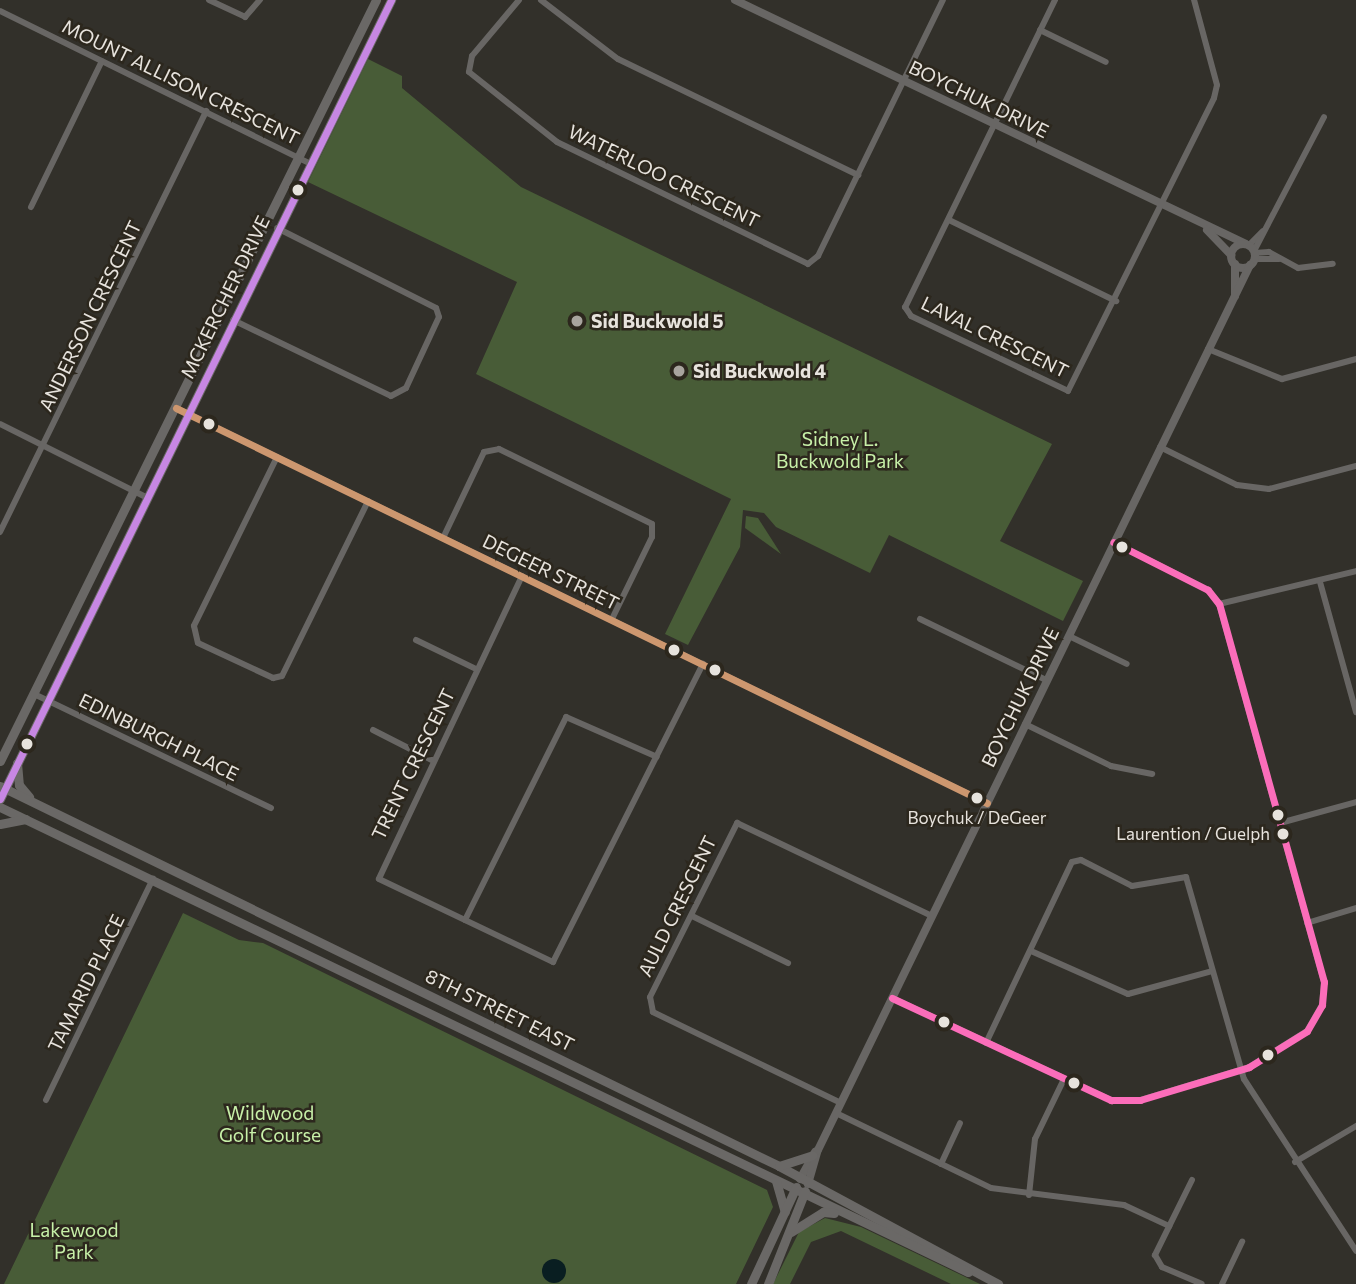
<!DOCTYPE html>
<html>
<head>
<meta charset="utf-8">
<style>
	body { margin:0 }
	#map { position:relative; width:1356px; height:1284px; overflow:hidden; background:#32302a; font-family:Commissioner,sans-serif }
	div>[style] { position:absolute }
	.green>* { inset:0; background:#485c37 }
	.water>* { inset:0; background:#091e21 }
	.round { border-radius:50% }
	.minor>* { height:6px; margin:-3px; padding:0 3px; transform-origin:3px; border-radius:3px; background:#686664 }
	.tertiary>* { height:8px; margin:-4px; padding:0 4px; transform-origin:4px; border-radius:4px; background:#686664 }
	.tertiary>.ring { margin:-4px; padding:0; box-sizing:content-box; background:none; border:8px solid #686664; border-radius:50% }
	.secondary>* { height:9px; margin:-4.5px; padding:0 4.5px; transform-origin:4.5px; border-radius:4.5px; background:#6a6866 }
	.bus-1>* { height:7px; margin:-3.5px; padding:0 3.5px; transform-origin:3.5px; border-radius:3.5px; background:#fb6dba }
	.bus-2>* { height:7px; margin:-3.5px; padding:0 3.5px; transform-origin:3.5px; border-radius:3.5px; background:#cd976f }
	.bus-3>* { height:7px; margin:-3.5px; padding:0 3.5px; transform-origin:3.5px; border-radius:3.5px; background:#c787e3 }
	.dots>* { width:19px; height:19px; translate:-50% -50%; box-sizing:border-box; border:4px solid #2c271d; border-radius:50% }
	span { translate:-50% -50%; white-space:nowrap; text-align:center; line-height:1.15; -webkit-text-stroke:5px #2c271d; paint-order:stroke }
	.bus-label { font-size:17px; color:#e7e3dd }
	.right { translate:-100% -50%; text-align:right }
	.street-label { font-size:19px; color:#e7e3dd }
	.poi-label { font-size:19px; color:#e7e3dd; font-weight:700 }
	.left { translate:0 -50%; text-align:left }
	.park-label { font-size:19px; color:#c7f0a8 }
</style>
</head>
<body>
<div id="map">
	<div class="green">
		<div style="clip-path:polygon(368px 59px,402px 76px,402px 88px,521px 187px,1052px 444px,1000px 541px,1083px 581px,1063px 621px,889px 535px,870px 573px,776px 527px,764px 513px,743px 510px,740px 547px,688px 645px,665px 634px,731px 499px,476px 374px,517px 282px,308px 182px)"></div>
		<div style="clip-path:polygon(746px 516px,758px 518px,781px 554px,745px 528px)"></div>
		<div style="clip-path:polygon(183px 913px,239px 940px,263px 943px,767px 1190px,773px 1207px,736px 1284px,4px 1284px)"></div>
		<div style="clip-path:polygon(825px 1218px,861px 1227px,980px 1284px,951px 1284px,841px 1231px,811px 1242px,790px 1284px,773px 1284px,799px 1232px)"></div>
	</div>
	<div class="water">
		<div class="round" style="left:542px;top:1259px;width:24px;height:24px"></div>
	</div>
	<div class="minor">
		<div style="left:209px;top:0;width:40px;rotate:25deg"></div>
		<div style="left:245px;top:17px;width:23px;rotate:-49deg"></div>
		<div style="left:519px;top:0;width:73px;rotate:130deg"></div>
		<div style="left:472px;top:56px;width:16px;rotate:101deg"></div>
		<div style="left:469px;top:72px;width:112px;rotate:38.5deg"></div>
		<div style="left:557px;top:142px;width:279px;rotate:25.9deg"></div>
		<div style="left:808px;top:264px;width:13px;rotate:-39deg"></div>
		<div style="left:818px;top:256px;width:285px;rotate:-64deg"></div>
		<div style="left:541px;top:0;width:97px;rotate:37.5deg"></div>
		<div style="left:618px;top:59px;width:267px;rotate:25.8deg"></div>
		<div style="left:1055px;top:0;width:342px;rotate:116deg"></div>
		<div style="left:905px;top:307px;width:11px;rotate:56deg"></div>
		<div style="left:911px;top:316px;width:174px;rotate:25.5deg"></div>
		<div style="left:1068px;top:391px;width:327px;rotate:-63.5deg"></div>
		<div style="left:1214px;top:98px;width:13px;rotate:-77deg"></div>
		<div style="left:1217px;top:85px;width:88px;rotate:-105.1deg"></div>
		<div style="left:0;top:11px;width:344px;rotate:26.2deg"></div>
		<div style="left:1040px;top:30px;width:73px;rotate:25.9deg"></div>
		<div style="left:31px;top:207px;width:162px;rotate:-64.1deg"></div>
		<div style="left:949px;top:220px;width:186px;rotate:25.9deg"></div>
		<div style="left:1248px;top:246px;width:21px;rotate:-45deg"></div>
		<div style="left:1254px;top:251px;width:151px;rotate:-62.4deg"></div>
		<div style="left:1254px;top:253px;width:15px;rotate:-4deg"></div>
		<div style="left:1269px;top:252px;width:33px;rotate:29deg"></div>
		<div style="left:1298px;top:268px;width:35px;rotate:-7deg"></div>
		<div style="left:1254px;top:259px;width:25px"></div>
		<div style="left:233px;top:320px;width:175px;rotate:25.7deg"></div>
		<div style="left:391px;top:396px;width:17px;rotate:-28deg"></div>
		<div style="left:406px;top:388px;width:78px;rotate:-65.1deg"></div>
		<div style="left:439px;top:317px;width:9px;rotate:-108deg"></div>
		<div style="left:436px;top:308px;width:178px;rotate:-153.3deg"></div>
		<div style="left:1208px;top:349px;width:80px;rotate:22.1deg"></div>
		<div style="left:1282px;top:379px;width:77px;rotate:-15.1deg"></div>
		<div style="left:176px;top:408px;width:902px;rotate:25.97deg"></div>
		<div style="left:0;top:424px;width:163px;rotate:26.6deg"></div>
		<div style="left:1160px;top:447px;width:86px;rotate:26.3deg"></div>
		<div style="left:1237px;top:485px;width:32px;rotate:7deg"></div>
		<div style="left:1269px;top:489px;width:90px;rotate:-14.8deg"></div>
		<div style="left:277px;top:457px;width:188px;rotate:116.2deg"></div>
		<div style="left:194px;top:626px;width:17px;rotate:77deg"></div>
		<div style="left:198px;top:643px;width:83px;rotate:25deg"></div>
		<div style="left:273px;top:678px;width:9px;rotate:-13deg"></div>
		<div style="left:282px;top:676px;width:195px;rotate:-63.8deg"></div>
		<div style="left:0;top:532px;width:469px;rotate:-63.9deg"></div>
		<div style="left:443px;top:538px;width:95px;rotate:-64.5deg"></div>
		<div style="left:484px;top:452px;width:15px;rotate:-11deg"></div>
		<div style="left:499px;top:449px;width:170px;rotate:26.1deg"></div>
		<div style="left:652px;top:524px;width:13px;rotate:90deg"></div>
		<div style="left:652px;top:537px;width:91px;rotate:116deg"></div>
		<div style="left:522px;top:576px;width:335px;rotate:115.3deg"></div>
		<div style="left:379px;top:879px;width:193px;rotate:25.5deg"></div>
		<div style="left:553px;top:962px;width:334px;rotate:-63.3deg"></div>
		<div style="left:1320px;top:582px;width:135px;rotate:74.5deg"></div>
		<div style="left:1219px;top:604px;width:141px;rotate:-13.5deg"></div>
		<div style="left:920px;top:619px;width:140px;rotate:25.8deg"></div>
		<div style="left:1069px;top:636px;width:64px;rotate:25.8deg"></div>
		<div style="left:416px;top:640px;width:67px;rotate:25.8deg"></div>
		<div style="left:34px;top:694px;width:263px;rotate:25.7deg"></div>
		<div style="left:1025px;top:724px;width:96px;rotate:26deg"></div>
		<div style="left:1111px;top:766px;width:42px;rotate:11deg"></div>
		<div style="left:373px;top:730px;width:66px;rotate:27deg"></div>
		<div style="left:1280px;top:823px;width:79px;rotate:-15.4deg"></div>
		<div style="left:692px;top:916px;width:107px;rotate:26.1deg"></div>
		<div style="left:465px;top:920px;width:227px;rotate:-63.5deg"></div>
		<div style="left:566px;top:717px;width:99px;rotate:23.7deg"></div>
		<div style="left:1307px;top:923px;width:51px;rotate:-17deg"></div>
		<div style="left:1031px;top:951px;width:106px;rotate:23.9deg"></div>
		<div style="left:1128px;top:994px;width:87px;rotate:-15.3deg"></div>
		<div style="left:892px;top:998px;width:242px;rotate:25deg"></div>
		<div style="left:1111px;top:1100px;width:29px"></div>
		<div style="left:1140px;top:1100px;width:114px;rotate:-16.8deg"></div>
		<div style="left:1249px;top:1067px;width:68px;rotate:-31.8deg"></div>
		<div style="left:1307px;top:1031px;width:30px;rotate:-60deg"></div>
		<div style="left:1322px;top:1005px;width:23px;rotate:-85deg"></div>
		<div style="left:1324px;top:982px;width:392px;rotate:-105.5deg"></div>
		<div style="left:1219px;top:604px;width:18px;rotate:-128deg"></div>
		<div style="left:1208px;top:590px;width:106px;rotate:-153.2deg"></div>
		<div style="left:986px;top:1043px;width:200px;rotate:-64.6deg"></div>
		<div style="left:1072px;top:862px;width:9px;rotate:-13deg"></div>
		<div style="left:1081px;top:860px;width:57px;rotate:27deg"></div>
		<div style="left:1132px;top:886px;width:55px;rotate:-9.5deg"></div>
		<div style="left:1186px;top:877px;width:210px;rotate:74deg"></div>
		<div style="left:1244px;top:1079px;width:205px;rotate:56.9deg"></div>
		<div style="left:46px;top:1100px;width:246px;rotate:-64.2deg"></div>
		<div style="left:841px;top:1103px;width:209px;rotate:-154.2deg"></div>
		<div style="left:653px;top:1012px;width:15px;rotate:-101deg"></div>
		<div style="left:650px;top:997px;width:195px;rotate:-63.4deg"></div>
		<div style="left:737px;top:823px;width:216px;rotate:25.5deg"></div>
		<div style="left:836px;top:1113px;width:172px;rotate:25.8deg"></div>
		<div style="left:991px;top:1188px;width:134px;rotate:7.3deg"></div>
		<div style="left:1124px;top:1205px;width:50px;rotate:25deg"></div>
		<div style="left:1295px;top:1162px;width:71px;rotate:-30.5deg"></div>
		<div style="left:941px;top:1164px;width:45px;rotate:-65.1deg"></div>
		<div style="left:1192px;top:1180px;width:84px;rotate:116.3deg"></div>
		<div style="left:1155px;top:1255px;width:14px;rotate:60deg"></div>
		<div style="left:1162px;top:1267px;width:43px;rotate:23deg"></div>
		<div style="left:1029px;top:1195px;width:56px;rotate:-83.9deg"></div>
		<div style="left:1035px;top:1139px;width:64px;rotate:-64.2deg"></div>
		<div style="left:1222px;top:1284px;width:47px;rotate:-64.5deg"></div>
	</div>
	<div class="tertiary">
		<div style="left:735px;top:0;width:566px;rotate:25.52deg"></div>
		<div style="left:1207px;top:230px;width:35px;rotate:46deg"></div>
		<div class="ring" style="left:1231px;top:244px;width:16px;height:16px"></div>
		<div style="left:1235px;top:296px;width:32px;rotate:-90deg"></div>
		<div style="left:800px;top:1179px;width:31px;rotate:-61deg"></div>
		<div style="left:808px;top:1184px;width:35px;rotate:-74deg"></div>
		<div style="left:818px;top:1150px;width:985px;rotate:-63.98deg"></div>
	</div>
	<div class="secondary">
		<div style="left:0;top:761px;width:849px;rotate:-63.71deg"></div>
		<div style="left:17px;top:763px;width:22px;rotate:85deg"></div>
		<div style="left:19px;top:785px;width:16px;rotate:50deg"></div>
		<div style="left:0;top:786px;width:867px;rotate:26deg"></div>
		<div style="left:779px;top:1166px;width:249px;rotate:28.3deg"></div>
		<div style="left:0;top:799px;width:890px;rotate:-63.92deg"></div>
		<div style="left:0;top:807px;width:1074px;rotate:25.66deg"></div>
		<div style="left:0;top:824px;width:26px;rotate:-11deg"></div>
		<div style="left:779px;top:1166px;width:35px;rotate:-18deg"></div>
		<div style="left:776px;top:1181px;width:32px;rotate:74deg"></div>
		<div style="left:791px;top:1232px;width:38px;rotate:-32deg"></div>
		<div style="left:823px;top:1212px;width:11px;rotate:5deg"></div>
		<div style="left:751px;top:1284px;width:107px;rotate:-65.1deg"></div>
		<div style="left:768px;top:1284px;width:100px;rotate:-68.3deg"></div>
	</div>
	<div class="bus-1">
		<div style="left:892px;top:998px;width:242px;rotate:25deg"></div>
		<div style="left:1111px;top:1100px;width:29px"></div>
		<div style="left:1140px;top:1100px;width:114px;rotate:-16.8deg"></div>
		<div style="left:1249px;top:1067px;width:68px;rotate:-31.8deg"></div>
		<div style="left:1307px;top:1031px;width:30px;rotate:-60deg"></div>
		<div style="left:1322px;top:1005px;width:23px;rotate:-85deg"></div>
		<div style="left:1324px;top:982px;width:392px;rotate:-105.5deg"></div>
		<div style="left:1219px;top:604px;width:18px;rotate:-128deg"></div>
		<div style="left:1208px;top:590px;width:106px;rotate:-153.2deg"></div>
	</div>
	<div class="bus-2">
		<div style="left:176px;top:408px;width:902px;rotate:25.97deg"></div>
	</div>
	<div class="bus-3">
		<div style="left:0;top:799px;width:890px;rotate:-63.92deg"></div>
	</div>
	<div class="dots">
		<div style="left:298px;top:190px;background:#e7e3dd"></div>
		<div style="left:577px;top:321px;background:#a8a49e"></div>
		<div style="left:679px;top:371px;background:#a8a49e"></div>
		<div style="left:209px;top:424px;background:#e7e3dd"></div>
		<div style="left:1122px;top:547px;background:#e7e3dd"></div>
		<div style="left:674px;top:650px;background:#e7e3dd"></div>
		<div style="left:715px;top:670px;background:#e7e3dd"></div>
		<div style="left:27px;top:744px;background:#e7e3dd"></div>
		<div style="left:977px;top:798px;background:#e7e3dd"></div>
		<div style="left:1278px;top:815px;background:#e7e3dd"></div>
		<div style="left:1283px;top:834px;background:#e7e3dd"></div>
		<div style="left:944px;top:1022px;background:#e7e3dd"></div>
		<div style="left:1268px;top:1055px;background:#e7e3dd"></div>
		<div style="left:1074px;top:1083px;background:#e7e3dd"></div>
	</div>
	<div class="bus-label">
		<span style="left:977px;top:818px">Boychuk / DeGeer</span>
		<span class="right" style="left:1270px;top:834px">Laurention / Guelph</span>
	</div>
	<div class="street-label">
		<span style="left:181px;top:82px;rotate:26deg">MOUNT ALLISON CRESCENT</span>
		<span style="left:979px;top:99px;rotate:26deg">BOYCHUK DRIVE</span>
		<span style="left:664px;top:176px;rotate:26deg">WATERLOO CRESCENT</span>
		<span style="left:225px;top:297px;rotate:-64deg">MCKERCHER DRIVE</span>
		<span style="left:90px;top:316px;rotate:-64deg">ANDERSON CRESCENT</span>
		<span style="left:995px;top:337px;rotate:26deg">LAVAL CRESCENT</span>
		<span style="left:551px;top:572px;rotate:26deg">DEGEER STREET</span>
		<span style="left:1020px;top:697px;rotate:-64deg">BOYCHUK DRIVE</span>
		<span style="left:159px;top:737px;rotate:26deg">EDINBURGH PLACE</span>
		<span style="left:413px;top:764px;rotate:-64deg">TRENT CRESCENT</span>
		<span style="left:677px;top:906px;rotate:-64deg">AULD CRESCENT</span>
		<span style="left:86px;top:983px;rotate:-64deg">TAMARID PLACE</span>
		<span style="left:500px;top:1010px;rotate:26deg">8TH STREET EAST</span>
	</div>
	<div class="poi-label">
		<span class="left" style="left:591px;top:321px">Sid Buckwold 5</span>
		<span class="left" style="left:693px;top:371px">Sid Buckwold 4</span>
	</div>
	<div class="park-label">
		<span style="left:840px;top:450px">Sidney L.<br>Buckwold Park</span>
		<span style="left:270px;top:1124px">Wildwood<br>Golf Course</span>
		<span style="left:74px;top:1241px">Lakewood<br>Park</span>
	</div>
</div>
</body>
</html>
